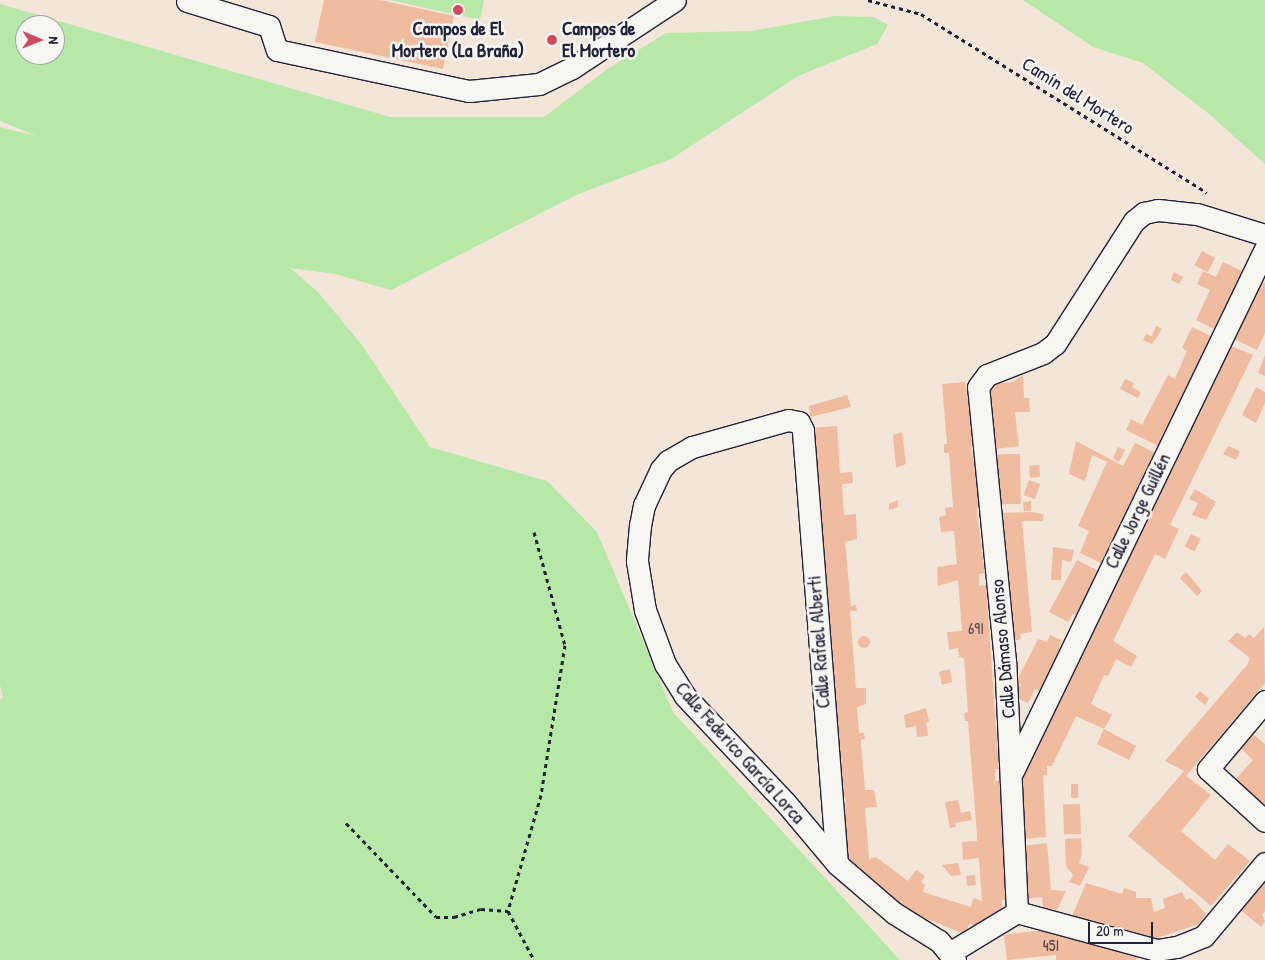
<!DOCTYPE html>
<html>
<head>
<meta charset="utf-8">
<style>
	body { margin:0 }
	#map { position:relative; width:1265px; height:960px; overflow:hidden; background:#f4e5d9; font-family:"Patrick Hand",sans-serif }
	div>[style] { position:absolute }
	.green>* { inset:0; background:#b6e8a8 }
	.building>* { inset:0; background:#efbca0; transform-origin:0 0 }
	.round { border-radius:50% }
	.path>* { height:3px; margin-top:-1.5px; transform-origin:0; background:repeating-linear-gradient(90deg,#22223b 0 4px,transparent 0 8px) }
	.roads { filter:drop-shadow(1px 0 #22223b) drop-shadow(-1px 0 #22223b) drop-shadow(0 1px #22223b) drop-shadow(0 -1px #22223b) }
	.minor>* { height:21px; margin:-10.5px; padding:0 10.5px; transform-origin:10.5px; border-radius:10.5px; background:#f6f6f2 }
	.dots>* { width:14px; height:14px; translate:-50% -50%; box-sizing:border-box; border:2px solid #f6f6f2; border-radius:50% }
	span { translate:-50% -50%; white-space:nowrap; text-align:center; line-height:1.15; -webkit-text-stroke:5px #f6f6f2; paint-order:stroke }
	.number-label { font-size:16px; color:#554854 }
	.number-label span { -webkit-text-stroke-width:0 }
	.poi-label { font-size:19px; color:#22223b; font-weight:700 }
	.left { translate:0 -50%; text-align:left }
	.street-label { font-size:19px; color:#22223b }
	.north { position:absolute; left:15px; top:15px; width:50px; height:50px; box-sizing:border-box; background:#f6f6f2; border:1px solid #a1a1a9; border-radius:50%; rotate:91deg; font-size:14px; font-weight:700; line-height:20px; text-align:center; color:#22223b }
	.north::after { content:''; display:block; margin:auto; width:18px; height:22px; background:#d1495b; clip-path:polygon(50% 0,100% 100%,50% 72%,0 100%) }
	.scale { position:absolute; left:1088px; top:922px; width:65px; height:22px; box-sizing:border-box; border:2px solid #22223b; border-top:0; padding-left:6px; font-size:15px; line-height:18px; white-space:nowrap; color:#22223b; -webkit-text-stroke:4px #f6f6f2; paint-order:stroke }
</style>
</head>
<body>
<div id="map">
	<div class="green">
		<div style="clip-path:polygon(390px 0,484px 0,480px 20px)"></div>
		<div style="clip-path:polygon(1023px 0,1265px 0,1265px 164px,1209px 114px,1143px 63px,1093px 47px)"></div>
		<div style="clip-path:polygon(evenodd,0 4px,390px 117px,544px 117px,606px 70px,666px 33px,751px 31px,835px 16px,874px 17px,888px 25px,877px 44px,798px 76px,671px 159px,576px 195px,391px 290px,335px 274px,290px 268px,318px 292px,362px 345px,430px 447px,547px 481px,597px 532px,673px 712px,900px 960px,0 960px,0 701px,3px 697px,0 685px,0 127px,37px 136px,0 121px,0 4px,25px 25px,55px 25px,55px 55px,25px 55px,25px 25px)"></div>
	</div>
	<div class="building">
		<div style="clip-path:polygon(324px 0,380px 0,454px 16px,443px 69px,315px 42px)"></div>
		<div style="left:1202px;top:251px;width:15px;height:16px;rotate:28deg"></div>
		<div style="clip-path:polygon(1223px 262px,1246px 273px,1216px 330px,1196px 320px,1210px 290px,1197px 284px,1203px 271px,1216px 277px)"></div>
		<div style="clip-path:polygon(1174px 272px,1183px 277px,1179px 284px,1171px 280px)"></div>
		<div style="clip-path:polygon(1261px 281px,1265px 283px,1265px 333px,1257px 350px,1234px 339px)"></div>
		<div style="clip-path:polygon(1156px 326px,1162px 329px,1152px 344px,1143px 340px,1146px 334px,1152px 336px)"></div>
		<div style="clip-path:polygon(1192px 327px,1215px 338px,1160px 447px,1126px 430px,1131px 419px,1142px 425px,1168px 375px,1175px 379px,1187px 351px,1182px 348px)"></div>
		<div style="clip-path:polygon(1229px 345px,1253px 355px,1170px 525px,1179px 529px,1165px 559px,1155px 554px,1113px 641px,1137px 656px,1131px 667px,1116px 659px,1108px 676px,1104px 675px,1091px 704px,1112px 715px,1104px 729px,1136px 746px,1129px 760px,1097px 744px,1104px 729px,1076px 716px,1052px 766px,1047px 766px,1047px 775px,1043px 775px,1046px 837px,1021px 839px,1016px 780px,1171px 461px,1174px 463px)"></div>
		<div style="clip-path:polygon(1265px 355px,1265px 376px,1258px 373px)"></div>
		<div style="clip-path:polygon(1023px 375px,1024px 398px,1029px 398px,1030px 412px,1015px 412px,1019px 446px,995px 449px,987px 390px,991px 389px,991px 384px,1013px 382px)"></div>
		<div style="clip-path:polygon(1125px 379px,1134px 383px,1132px 387px,1141px 392px,1138px 398px,1120px 389px)"></div>
		<div style="clip-path:polygon(965px 382px,967px 393px,971px 392px,975px 442px,971px 442px,972px 456px,975px 456px,980px 507px,977px 508px,977px 514px,985px 573px,979px 574px,979px 586px,986px 585px,999px 769px,995px 769px,995px 781px,1000px 781px,1009px 900px,1002px 900px,1002px 908px,976px 927px,970px 923px,965px 934px,902px 909px,845px 859px,839px 809px,846px 809px,845px 797px,838px 798px,810px 428px,837px 426px,840px 473px,852px 472px,853px 483px,842px 484px,844px 515px,856px 514px,857px 539px,845px 542px,851px 606px,856px 605px,857px 611px,850px 611px,856px 688px,866px 688px,866px 704px,857px 707px,859px 733px,864px 733px,865px 739px,861px 739px,861px 744px,865px 790px,874px 790px,877px 807px,865px 808px,869px 859px,876px 857px,908px 881px,916px 870px,925px 876px,921px 882px,925px 885px,923px 892px,971px 907px,973px 898px,982px 901px,979px 858px,963px 860px,962px 842px,977px 841px,977px 836px,968px 721px,965px 721px,964px 713px,968px 712px,964px 658px,959px 657px,958px 648px,949px 650px,947px 632px,962px 631px,958px 580px,938px 586px,937px 567px,957px 564px,954px 531px,941px 532px,939px 517px,946px 515px,945px 508px,953px 507px,949px 453px,944px 453px,944px 444px,947px 444px,942px 384px)"></div>
		<div style="clip-path:polygon(1256px 387px,1265px 392px,1265px 403px,1256px 423px,1242px 415px)"></div>
		<div style="clip-path:polygon(847px 395px,851px 407px,810px 417px,809px 406px)"></div>
		<div style="clip-path:polygon(902px 432px,906px 464px,896px 468px,893px 435px)"></div>
		<div style="clip-path:polygon(1076px 441px,1123px 466px,1135px 443px,1158px 454px,1103px 564px,1080px 553px,1089px 531px,1078px 526px,1107px 462px,1092px 455px,1085px 481px,1069px 474px)"></div>
		<div style="clip-path:polygon(1228px 446px,1240px 451px,1236px 460px,1223px 454px)"></div>
		<div style="clip-path:polygon(1118px 447px,1125px 450px,1119px 462px,1113px 458px)"></div>
		<div style="left:1020px;top:454px;width:50px;height:29px;rotate:89deg"></div>
		<div style="left:1039px;top:465px;width:12px;height:10px;rotate:85deg"></div>
		<div style="left:1029px;top:480px;width:12px;height:16px;rotate:20deg"></div>
		<div style="clip-path:polygon(1195px 489px,1216px 502px,1206px 520px,1192px 515px,1198px 503px,1189px 499px)"></div>
		<div style="clip-path:polygon(898px 500px,898px 507px,889px 510px,889px 504px)"></div>
		<div style="clip-path:polygon(1031px 501px,1031px 511px,1024px 511px,1023px 502px)"></div>
		<div style="clip-path:polygon(1030px 512px,1043px 514px,1043px 521px,1022px 521px,1032px 632px,1020px 634px,1021px 639px,1008px 643px,999px 513px)"></div>
		<div style="left:1191px;top:534px;width:11px;height:14px;rotate:27deg"></div>
		<div style="clip-path:polygon(1053px 547px,1074px 550px,1071px 562px,1062px 560px,1061px 580px,1051px 580px)"></div>
		<div style="clip-path:polygon(1077px 560px,1100px 572px,1079px 616px,1073px 614px,1068px 622px,1049px 612px)"></div>
		<div style="clip-path:polygon(1186px 572px,1202px 591px,1197px 596px,1180px 578px)"></div>
		<div style="clip-path:polygon(1264px 627px,1265px 683px,1186px 776px,1211px 795px,1181px 831px,1215px 860px,1228px 844px,1250px 861px,1211px 906px,1128px 836px,1184px 771px,1165px 761px,1247px 665px,1250px 658px,1228px 641px,1237px 632px,1245px 638px,1249px 634px,1254px 638px)"></div>
		<div style="clip-path:polygon(1050px 635px,1062px 640px,1059px 647px,1062px 648px,1041px 692px,1035px 689px,1028px 703px,1014px 697px,1021px 684px,1016px 682px,1038px 639px,1047px 642px)"></div>
		<div class="round" style="left:858px;top:636px;width:12px;height:12px"></div>
		<div style="clip-path:polygon(950px 669px,952px 682px,942px 685px,939px 672px)"></div>
		<div style="clip-path:polygon(1200px 691px,1209px 699px,1205px 705px,1195px 697px)"></div>
		<div style="clip-path:polygon(926px 708px,929px 721px,926px 723px,928px 736px,917px 737px,916px 726px,906px 728px,904px 715px)"></div>
		<div style="clip-path:polygon(1249px 731px,1265px 744px,1265px 808px,1233px 782px,1253px 760px,1237px 745px)"></div>
		<div style="left:1071px;top:784px;width:7px;height:14px"></div>
		<div style="clip-path:polygon(958px 800px,961px 813px,970px 811px,972px 820px,955px 823px,956px 827px,950px 828px,945px 802px)"></div>
		<div style="left:1080px;top:804px;width:30px;height:17px;rotate:88deg"></div>
		<div style="clip-path:polygon(1081px 838px,1082px 854px,1079px 863px,1089px 867px,1080px 886px,1069px 882px,1073px 875px,1066px 866px,1065px 839px)"></div>
		<div style="clip-path:polygon(1047px 843px,1051px 890px,1066px 891px,1057px 910px,1043px 907px,1042px 897px,1024px 899px,1020px 846px)"></div>
		<div style="clip-path:polygon(958px 863px,961px 875px,951px 876px,942px 865px)"></div>
		<div style="clip-path:polygon(1265px 872px,1265px 911px,1262px 915px,1265px 921px,1261px 927px,1236px 906px)"></div>
		<div style="left:975px;top:875px;width:10px;height:9px;rotate:84deg"></div>
		<div style="clip-path:polygon(1086px 883px,1122px 894px,1124px 888px,1136px 892px,1136px 898px,1151px 898px,1154px 912px,1165px 908px,1163px 899px,1182px 892px,1186px 900px,1191px 898px,1206px 914px,1199px 924px,1151px 940px,1150px 937px,1072px 916px)"></div>
		<div style="clip-path:polygon(1056px 928px,1138px 954px,1136px 960px,1056px 960px,1056px 955px,1007px 960px,1004px 935px)"></div>
	</div>
	<div class="path">
		<div style="left:868px;top:0;width:55px;rotate:14.8deg"></div>
		<div style="left:921px;top:14px;width:337px;rotate:32deg"></div>
		<div style="left:534px;top:532px;width:117px;rotate:74.7deg"></div>
		<div style="left:565px;top:645px;width:152px;rotate:99.1deg"></div>
		<div style="left:541px;top:795px;width:121px;rotate:105.9deg"></div>
		<div style="left:508px;top:911px;width:55px;rotate:62deg"></div>
		<div style="left:346px;top:823px;width:130px;rotate:46.2deg"></div>
		<div style="left:436px;top:917px;width:18px"></div>
		<div style="left:454px;top:917px;width:28px;rotate:-17deg"></div>
		<div style="left:481px;top:909px;width:27px;rotate:4deg"></div>
	</div>
	<div class="roads">
		<div class="minor">
			<div style="left:187px;top:1px;width:86px;rotate:17deg"></div>
			<div style="left:269px;top:26px;width:25px;rotate:72deg"></div>
			<div style="left:277px;top:50px;width:196px;rotate:12.1deg"></div>
			<div style="left:469px;top:91px;width:70px;rotate:-5.7deg"></div>
			<div style="left:539px;top:84px;width:37px;rotate:-26deg"></div>
			<div style="left:572px;top:68px;width:123px;rotate:-33.4deg"></div>
			<div style="left:1265px;top:701px;width:89px;rotate:130deg"></div>
			<div style="left:1208px;top:769px;width:77px;rotate:42.4deg"></div>
			<div style="left:1013px;top:771px;width:580px;rotate:-64.23deg"></div>
			<div style="left:837px;top:864px;width:435px;rotate:-94.5deg"></div>
			<div style="left:803px;top:430px;width:9px;rotate:-117deg"></div>
			<div style="left:799px;top:422px;width:11px;rotate:-170deg"></div>
			<div style="left:788px;top:420px;width:100px;rotate:164.3deg"></div>
			<div style="left:692px;top:447px;width:28px;rotate:150deg"></div>
			<div style="left:668px;top:461px;width:11px;rotate:131deg"></div>
			<div style="left:661px;top:469px;width:40px;rotate:115deg"></div>
			<div style="left:644px;top:505px;width:20px;rotate:101deg"></div>
			<div style="left:640px;top:525px;width:36px;rotate:95deg"></div>
			<div style="left:637px;top:561px;width:50px;rotate:80.7deg"></div>
			<div style="left:645px;top:610px;width:58px;rotate:69.7deg"></div>
			<div style="left:665px;top:664px;width:36px;rotate:58deg"></div>
			<div style="left:684px;top:695px;width:147px;rotate:46.7deg"></div>
			<div style="left:785px;top:802px;width:81px;rotate:50deg"></div>
			<div style="left:837px;top:864px;width:75px;rotate:40.7deg"></div>
			<div style="left:894px;top:913px;width:53px;rotate:31.9deg"></div>
			<div style="left:939px;top:941px;width:25px;rotate:50deg"></div>
			<div style="left:1017px;top:912px;width:251px;rotate:-92.7deg"></div>
			<div style="left:1005px;top:661px;width:275px;rotate:-95.6deg"></div>
			<div style="left:978px;top:387px;width:15px;rotate:-53deg"></div>
			<div style="left:987px;top:375px;width:60px;rotate:-21.4deg"></div>
			<div style="left:1043px;top:353px;width:15px;rotate:-37deg"></div>
			<div style="left:1055px;top:344px;width:146px;rotate:-57.3deg"></div>
			<div style="left:1134px;top:221px;width:13px;rotate:-39deg"></div>
			<div style="left:1144px;top:213px;width:14px;rotate:-12deg"></div>
			<div style="left:1158px;top:210px;width:39px;rotate:6deg"></div>
			<div style="left:1197px;top:214px;width:71px;rotate:17.2deg"></div>
			<div style="left:951px;top:952px;width:77px;rotate:-31.2deg"></div>
			<div style="left:1017px;top:912px;width:145px;rotate:15.2deg"></div>
			<div style="left:1157px;top:950px;width:20px;rotate:-9deg"></div>
			<div style="left:1177px;top:947px;width:29px;rotate:-22deg"></div>
			<div style="left:1204px;top:936px;width:95px;rotate:-50.1deg"></div>
		</div>
	</div>
	<div class="dots">
		<div style="left:458px;top:10px;background:#d1495b"></div>
		<div style="left:552px;top:40px;background:#d1495b"></div>
	</div>
	<div class="number-label">
		<span style="left:976px;top:628px">69I</span>
		<span style="left:1051px;top:945px">45I</span>
	</div>
	<div class="poi-label">
		<span style="left:458px;top:40px">Campos de El<br>Mortero (La Braña)</span>
		<span class="left" style="left:562px;top:40px">Campos de<br>El Mortero</span>
	</div>
	<div class="street-label">
		<span style="left:1078px;top:96px;rotate:32deg">Camín del Mortero</span>
		<span style="left:1138px;top:511px;rotate:-64deg">Calle Jorge Guillén</span>
		<span style="left:819px;top:642px;rotate:-94deg">Calle Rafael Alberti</span>
		<span style="left:1003px;top:649px;rotate:-95deg">Calle Dámaso Alonso</span>
		<span style="left:740px;top:753px;rotate:48deg">Calle Federico García Lorca</span>
	</div>
	<div class="north">N</div>
	<div class="scale">20 m</div>
</div>
</body>
</html>
